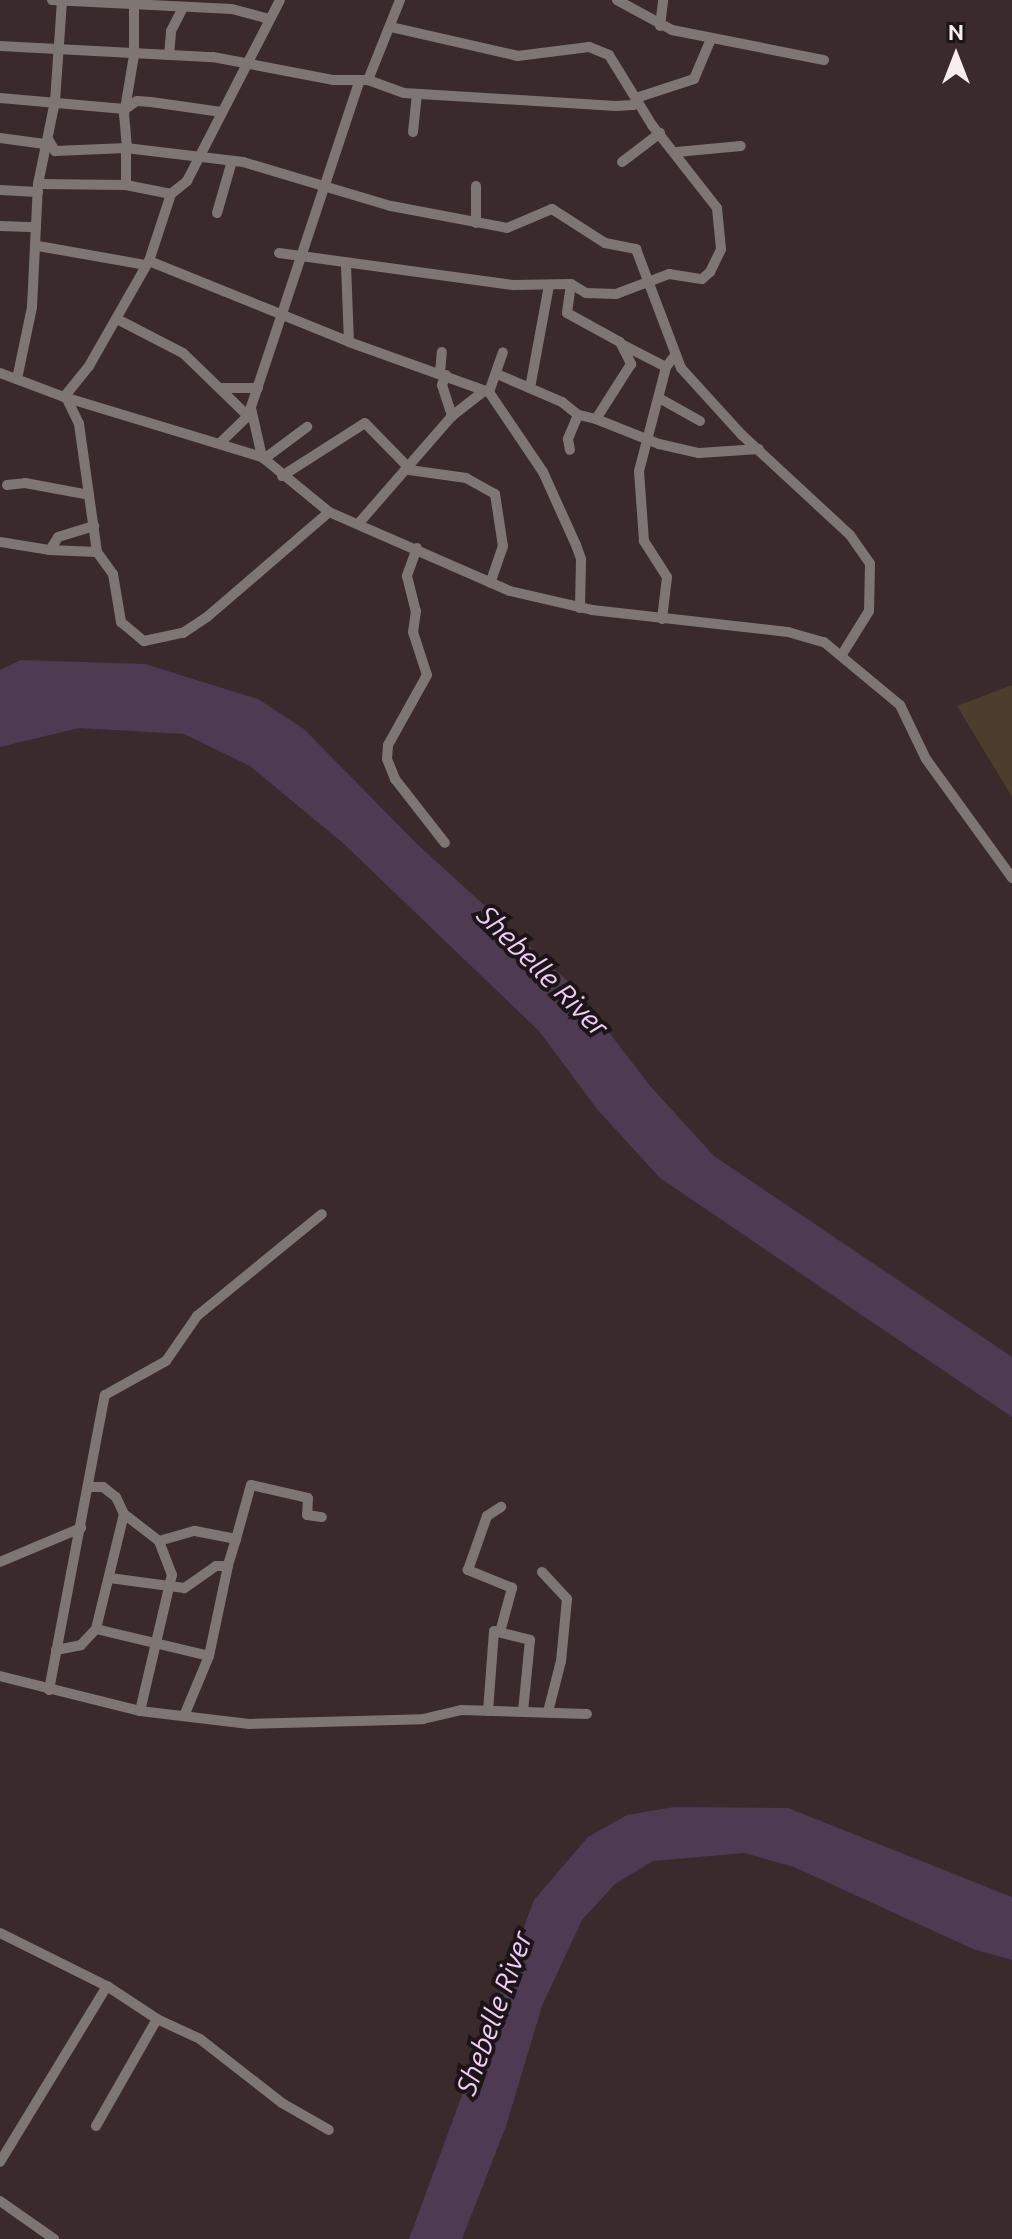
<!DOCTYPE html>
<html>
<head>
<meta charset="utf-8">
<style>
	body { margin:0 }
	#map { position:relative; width:1012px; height:2239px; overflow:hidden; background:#3a2a2c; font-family:Ubuntu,sans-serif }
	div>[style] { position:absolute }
	.green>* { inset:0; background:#4d3d2d }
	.water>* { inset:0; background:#4e3a53 }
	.minor>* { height:10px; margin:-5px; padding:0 5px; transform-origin:5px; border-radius:5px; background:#7e7673 }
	span { translate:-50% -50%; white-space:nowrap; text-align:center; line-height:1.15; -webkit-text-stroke:8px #1c1516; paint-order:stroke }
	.water-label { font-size:28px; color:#f2cafc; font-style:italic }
	.north { position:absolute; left:916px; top:16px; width:80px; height:80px; -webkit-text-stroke:6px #1c1516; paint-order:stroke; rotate:0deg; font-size:22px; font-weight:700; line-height:32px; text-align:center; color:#f9eeee }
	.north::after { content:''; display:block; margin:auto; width:28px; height:36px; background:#f9eeee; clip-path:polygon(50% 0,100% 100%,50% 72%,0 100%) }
</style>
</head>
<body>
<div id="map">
	<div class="green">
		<div style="clip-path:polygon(1012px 685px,1012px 797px,957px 706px)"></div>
	</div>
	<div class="water">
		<div style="clip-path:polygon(21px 660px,145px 664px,258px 699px,304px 729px,417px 844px,574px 987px,651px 1087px,714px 1156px,1012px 1357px,1012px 1417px,660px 1178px,597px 1109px,539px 1031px,344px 844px,250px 766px,184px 734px,79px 728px,0 747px,0 670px)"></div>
		<div style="clip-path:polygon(674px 1807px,788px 1808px,1012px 1897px,1012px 1960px,973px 1949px,794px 1867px,744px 1853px,653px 1861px,615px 1884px,582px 1920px,542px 2006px,506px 2126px,462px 2239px,409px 2239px,534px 1900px,588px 1837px,627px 1815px)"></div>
	</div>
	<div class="minor">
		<div style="left:52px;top:0;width:180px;rotate:2.9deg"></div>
		<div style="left:232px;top:9px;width:39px;rotate:15deg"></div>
		<div style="left:617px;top:0;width:63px;rotate:28.6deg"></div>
		<div style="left:672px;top:30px;width:155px;rotate:11.2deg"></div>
		<div style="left:660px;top:26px;width:26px;rotate:-83deg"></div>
		<div style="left:0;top:46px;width:213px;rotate:3deg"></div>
		<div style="left:213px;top:57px;width:123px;rotate:10.8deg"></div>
		<div style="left:334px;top:80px;width:34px"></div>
		<div style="left:368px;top:80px;width:38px;rotate:20deg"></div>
		<div style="left:404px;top:93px;width:212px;rotate:3.5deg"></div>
		<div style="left:616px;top:106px;width:17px;rotate:-3deg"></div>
		<div style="left:633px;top:105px;width:10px;rotate:-53deg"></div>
		<div style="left:639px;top:97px;width:58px;rotate:-18.1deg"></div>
		<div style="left:694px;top:79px;width:43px;rotate:-67deg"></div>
		<div style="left:169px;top:55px;width:24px;rotate:-85deg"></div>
		<div style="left:171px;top:31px;width:25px;rotate:-63deg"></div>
		<div style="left:368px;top:80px;width:86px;rotate:-68.2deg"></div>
		<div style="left:0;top:98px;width:125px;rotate:5deg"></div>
		<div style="left:125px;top:109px;width:14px;rotate:-34deg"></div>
		<div style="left:137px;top:101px;width:14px;rotate:4deg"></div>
		<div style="left:151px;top:102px;width:71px;rotate:8.1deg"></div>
		<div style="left:413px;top:132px;width:38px;rotate:-84deg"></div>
		<div style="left:0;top:138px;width:45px;rotate:7.6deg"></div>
		<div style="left:48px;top:139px;width:14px;rotate:60deg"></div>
		<div style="left:55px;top:151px;width:72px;rotate:-2.4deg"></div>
		<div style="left:126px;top:148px;width:118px;rotate:6.8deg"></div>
		<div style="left:243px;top:162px;width:154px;rotate:16.6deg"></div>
		<div style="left:391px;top:206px;width:118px;rotate:10.7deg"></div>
		<div style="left:507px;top:228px;width:49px;rotate:-22.9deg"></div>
		<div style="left:552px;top:209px;width:63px;rotate:32.7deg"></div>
		<div style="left:605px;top:243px;width:32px;rotate:11deg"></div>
		<div style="left:636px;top:249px;width:127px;rotate:69.3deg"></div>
		<div style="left:681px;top:368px;width:91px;rotate:47.7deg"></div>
		<div style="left:742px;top:435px;width:147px;rotate:42.8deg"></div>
		<div style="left:850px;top:535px;width:35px;rotate:55deg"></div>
		<div style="left:870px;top:564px;width:47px;rotate:91.2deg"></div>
		<div style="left:869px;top:611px;width:49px;rotate:121.8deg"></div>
		<div style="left:126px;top:148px;width:37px;rotate:90deg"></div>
		<div style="left:127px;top:148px;width:33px;rotate:-95deg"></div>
		<div style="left:124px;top:115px;width:61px;rotate:-80.5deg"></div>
		<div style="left:134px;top:55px;width:55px;rotate:-90deg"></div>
		<div style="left:677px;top:152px;width:64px;rotate:-5.4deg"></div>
		<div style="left:622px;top:162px;width:48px;rotate:-37.3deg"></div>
		<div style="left:38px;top:184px;width:88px;rotate:0.7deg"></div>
		<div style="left:126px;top:185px;width:46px;rotate:11.3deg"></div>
		<div style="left:476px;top:186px;width:37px;rotate:90deg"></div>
		<div style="left:0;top:190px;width:38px;rotate:3deg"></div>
		<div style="left:217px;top:213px;width:54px;rotate:-73.9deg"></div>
		<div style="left:0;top:226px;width:36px;rotate:2deg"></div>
		<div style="left:38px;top:246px;width:110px;rotate:10deg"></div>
		<div style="left:279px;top:253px;width:237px;rotate:7.8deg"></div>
		<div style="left:514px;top:285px;width:57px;rotate:-1deg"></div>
		<div style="left:571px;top:284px;width:17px;rotate:31deg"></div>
		<div style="left:586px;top:293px;width:30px;rotate:2deg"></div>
		<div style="left:616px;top:294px;width:57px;rotate:-20.7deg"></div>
		<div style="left:669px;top:274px;width:33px;rotate:9deg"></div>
		<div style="left:702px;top:279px;width:11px;rotate:-41deg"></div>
		<div style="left:710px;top:272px;width:25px;rotate:-64deg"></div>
		<div style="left:721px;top:249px;width:41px;rotate:-95.6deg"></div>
		<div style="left:717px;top:208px;width:105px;rotate:-128.1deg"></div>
		<div style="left:652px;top:125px;width:82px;rotate:-121.6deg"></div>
		<div style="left:609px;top:55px;width:22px;rotate:-158deg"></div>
		<div style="left:589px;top:47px;width:72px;rotate:172.8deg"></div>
		<div style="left:518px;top:56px;width:131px;rotate:-167.2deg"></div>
		<div style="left:149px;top:261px;width:216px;rotate:22deg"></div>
		<div style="left:349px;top:342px;width:149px;rotate:19.7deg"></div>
		<div style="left:489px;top:392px;width:97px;rotate:56deg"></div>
		<div style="left:543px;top:472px;width:80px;rotate:65.7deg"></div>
		<div style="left:576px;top:545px;width:15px;rotate:70deg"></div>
		<div style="left:581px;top:559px;width:49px;rotate:91.2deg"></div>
		<div style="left:346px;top:265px;width:77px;rotate:87.8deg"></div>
		<div style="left:571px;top:284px;width:29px;rotate:98deg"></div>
		<div style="left:567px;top:313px;width:60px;rotate:28.7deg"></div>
		<div style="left:620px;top:342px;width:25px;rotate:63deg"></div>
		<div style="left:631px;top:364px;width:65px;rotate:122.5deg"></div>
		<div style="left:596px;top:419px;width:18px;rotate:-167deg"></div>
		<div style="left:117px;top:319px;width:74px;rotate:27.3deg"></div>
		<div style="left:183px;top:353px;width:91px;rotate:44.1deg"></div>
		<div style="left:623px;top:345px;width:48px;rotate:27.1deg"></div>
		<div style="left:0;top:373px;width:68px;rotate:20.6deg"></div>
		<div style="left:64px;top:397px;width:207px;rotate:16.9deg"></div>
		<div style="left:262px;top:457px;width:87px;rotate:39.4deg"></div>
		<div style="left:329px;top:512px;width:197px;rotate:23.6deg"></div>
		<div style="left:510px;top:591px;width:84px;rotate:13deg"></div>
		<div style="left:592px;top:610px;width:197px;rotate:6.4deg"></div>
		<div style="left:788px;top:632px;width:37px;rotate:16deg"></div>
		<div style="left:824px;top:642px;width:99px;rotate:39.7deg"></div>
		<div style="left:900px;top:705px;width:60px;rotate:64.3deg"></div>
		<div style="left:926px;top:759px;width:147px;rotate:54.1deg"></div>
		<div style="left:440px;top:373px;width:21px;rotate:-85deg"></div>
		<div style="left:497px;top:374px;width:71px;rotate:23.3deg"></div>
		<div style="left:562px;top:402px;width:21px;rotate:39deg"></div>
		<div style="left:578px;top:415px;width:26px;rotate:113deg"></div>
		<div style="left:568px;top:439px;width:11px;rotate:80deg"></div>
		<div style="left:446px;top:375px;width:11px;rotate:112deg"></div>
		<div style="left:442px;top:385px;width:33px;rotate:72deg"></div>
		<div style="left:17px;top:379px;width:74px;rotate:-78.2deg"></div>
		<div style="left:32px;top:307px;width:123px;rotate:-87.2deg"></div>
		<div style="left:38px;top:184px;width:85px;rotate:-78.4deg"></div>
		<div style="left:55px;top:101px;width:101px;rotate:-86deg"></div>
		<div style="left:223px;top:388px;width:35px"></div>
		<div style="left:530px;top:388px;width:105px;rotate:-79.5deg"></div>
		<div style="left:489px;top:392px;width:42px;rotate:-70.7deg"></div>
		<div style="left:64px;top:397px;width:40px;rotate:-51deg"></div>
		<div style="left:89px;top:366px;width:121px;rotate:-60.3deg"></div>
		<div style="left:149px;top:261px;width:71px;rotate:-71.8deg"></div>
		<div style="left:171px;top:194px;width:21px;rotate:-39deg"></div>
		<div style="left:187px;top:181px;width:203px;rotate:-62.8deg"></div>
		<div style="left:66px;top:397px;width:30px;rotate:64deg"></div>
		<div style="left:79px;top:424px;width:129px;rotate:82deg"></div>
		<div style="left:97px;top:552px;width:27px;rotate:54deg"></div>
		<div style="left:113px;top:574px;width:49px;rotate:80.5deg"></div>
		<div style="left:121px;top:622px;width:30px;rotate:40deg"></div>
		<div style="left:144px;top:641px;width:40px;rotate:-12deg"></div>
		<div style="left:183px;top:633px;width:29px;rotate:-34deg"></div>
		<div style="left:207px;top:617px;width:161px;rotate:-40.7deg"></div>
		<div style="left:659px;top:398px;width:47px;rotate:29.3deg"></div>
		<div style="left:251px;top:408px;width:50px;rotate:77.3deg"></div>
		<div style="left:596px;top:419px;width:68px;rotate:21.6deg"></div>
		<div style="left:659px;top:444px;width:41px;rotate:12.7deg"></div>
		<div style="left:699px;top:453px;width:60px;rotate:-3.8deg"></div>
		<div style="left:220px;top:443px;width:39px;rotate:-44deg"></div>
		<div style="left:248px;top:416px;width:352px;rotate:-71.6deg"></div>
		<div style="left:264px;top:459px;width:54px;rotate:-36.7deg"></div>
		<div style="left:409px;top:470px;width:58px;rotate:8deg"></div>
		<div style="left:466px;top:478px;width:33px;rotate:29deg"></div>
		<div style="left:495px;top:494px;width:53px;rotate:81.3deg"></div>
		<div style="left:503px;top:546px;width:39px;rotate:109deg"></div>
		<div style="left:282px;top:476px;width:98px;rotate:-32.6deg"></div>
		<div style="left:365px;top:423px;width:62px;rotate:45.7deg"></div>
		<div style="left:7px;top:485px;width:18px;rotate:-6deg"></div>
		<div style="left:25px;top:483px;width:65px;rotate:10.6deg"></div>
		<div style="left:359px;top:523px;width:142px;rotate:-49deg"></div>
		<div style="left:452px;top:416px;width:41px;rotate:-38deg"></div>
		<div style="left:0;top:542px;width:51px;rotate:9.1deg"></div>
		<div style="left:50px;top:550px;width:15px;rotate:-58deg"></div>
		<div style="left:58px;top:537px;width:38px;rotate:-17deg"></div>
		<div style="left:417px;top:548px;width:30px;rotate:110deg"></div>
		<div style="left:407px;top:576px;width:36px;rotate:76deg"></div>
		<div style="left:416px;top:611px;width:21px;rotate:98deg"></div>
		<div style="left:413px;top:632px;width:45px;rotate:72deg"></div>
		<div style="left:427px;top:675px;width:80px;rotate:119.1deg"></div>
		<div style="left:388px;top:745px;width:14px;rotate:94deg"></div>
		<div style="left:387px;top:759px;width:22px;rotate:68deg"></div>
		<div style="left:395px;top:779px;width:81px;rotate:52deg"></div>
		<div style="left:50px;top:550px;width:47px;rotate:2.4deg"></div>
		<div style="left:662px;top:619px;width:42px;rotate:-83.2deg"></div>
		<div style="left:667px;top:577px;width:43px;rotate:-122.6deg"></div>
		<div style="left:644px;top:541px;width:70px;rotate:-94.1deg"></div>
		<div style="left:639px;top:471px;width:107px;rotate:-75.4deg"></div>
		<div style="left:666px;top:367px;width:16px;rotate:-52deg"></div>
		<div style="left:89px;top:1487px;width:14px"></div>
		<div style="left:103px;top:1487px;width:16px;rotate:38deg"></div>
		<div style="left:116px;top:1497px;width:19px;rotate:65deg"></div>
		<div style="left:124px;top:1514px;width:118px;rotate:103.7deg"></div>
		<div style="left:96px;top:1629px;width:116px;rotate:13.4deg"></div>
		<div style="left:209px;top:1656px;width:92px;rotate:-78.1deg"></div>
		<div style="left:228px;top:1566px;width:12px;rotate:180deg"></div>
		<div style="left:216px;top:1566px;width:39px;rotate:145deg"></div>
		<div style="left:184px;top:1588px;width:75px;rotate:-172.3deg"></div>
		<div style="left:124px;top:1514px;width:44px;rotate:37.6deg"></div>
		<div style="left:159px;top:1541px;width:37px;rotate:-16deg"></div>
		<div style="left:195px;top:1531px;width:42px;rotate:11deg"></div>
		<div style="left:236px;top:1539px;width:28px;rotate:107deg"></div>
		<div style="left:236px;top:1539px;width:56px;rotate:-74.5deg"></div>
		<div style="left:251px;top:1485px;width:58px;rotate:12.8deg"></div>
		<div style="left:308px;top:1498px;width:17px;rotate:93deg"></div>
		<div style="left:307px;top:1515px;width:15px;rotate:8deg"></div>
		<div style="left:0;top:1562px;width:88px;rotate:-22.8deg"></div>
		<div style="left:542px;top:1572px;width:37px;rotate:47deg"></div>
		<div style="left:567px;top:1599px;width:62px;rotate:95.5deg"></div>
		<div style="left:561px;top:1661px;width:53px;rotate:104.3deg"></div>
		<div style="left:500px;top:1632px;width:46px;rotate:-74.7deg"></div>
		<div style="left:512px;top:1588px;width:48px;rotate:-157.8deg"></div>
		<div style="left:468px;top:1570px;width:57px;rotate:-70.6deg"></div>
		<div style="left:487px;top:1516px;width:17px;rotate:-33deg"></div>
		<div style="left:56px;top:1650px;width:25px;rotate:-11deg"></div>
		<div style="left:81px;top:1645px;width:22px;rotate:-47deg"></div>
		<div style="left:0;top:1676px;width:144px;rotate:14deg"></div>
		<div style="left:140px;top:1711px;width:110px;rotate:6.8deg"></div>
		<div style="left:249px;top:1724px;width:174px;rotate:-1.6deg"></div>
		<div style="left:423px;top:1719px;width:39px;rotate:-13deg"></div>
		<div style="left:461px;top:1710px;width:126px;rotate:1.8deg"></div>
		<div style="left:49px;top:1690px;width:300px;rotate:-79.3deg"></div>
		<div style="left:105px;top:1395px;width:70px;rotate:-29.1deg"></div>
		<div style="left:166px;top:1361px;width:55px;rotate:-55.4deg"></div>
		<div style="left:197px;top:1316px;width:161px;rotate:-39.2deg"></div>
		<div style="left:140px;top:1711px;width:140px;rotate:-76.8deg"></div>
		<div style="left:172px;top:1575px;width:36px;rotate:-111deg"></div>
		<div style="left:488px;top:1711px;width:80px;rotate:-85.7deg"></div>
		<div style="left:494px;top:1631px;width:37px;rotate:14deg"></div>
		<div style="left:530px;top:1640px;width:71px;rotate:95.6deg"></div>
		<div style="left:184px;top:1716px;width:65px;rotate:-67.4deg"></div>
		<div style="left:0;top:1933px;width:119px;rotate:26.4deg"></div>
		<div style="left:107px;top:1986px;width:60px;rotate:33.4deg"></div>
		<div style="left:96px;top:2126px;width:123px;rotate:-60.3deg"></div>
		<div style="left:157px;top:2019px;width:47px;rotate:24.9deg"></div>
		<div style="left:200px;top:2039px;width:104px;rotate:38deg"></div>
		<div style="left:282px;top:2103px;width:54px;rotate:29.9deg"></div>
		<div style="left:0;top:2162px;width:206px;rotate:-58.7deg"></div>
		<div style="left:0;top:2201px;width:66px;rotate:35.1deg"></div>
	</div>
	<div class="water-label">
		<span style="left:543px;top:971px;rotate:45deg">Shebelle River</span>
		<span style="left:494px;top:2013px;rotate:-70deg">Shebelle River</span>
	</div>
	<div class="north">N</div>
</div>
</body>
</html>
